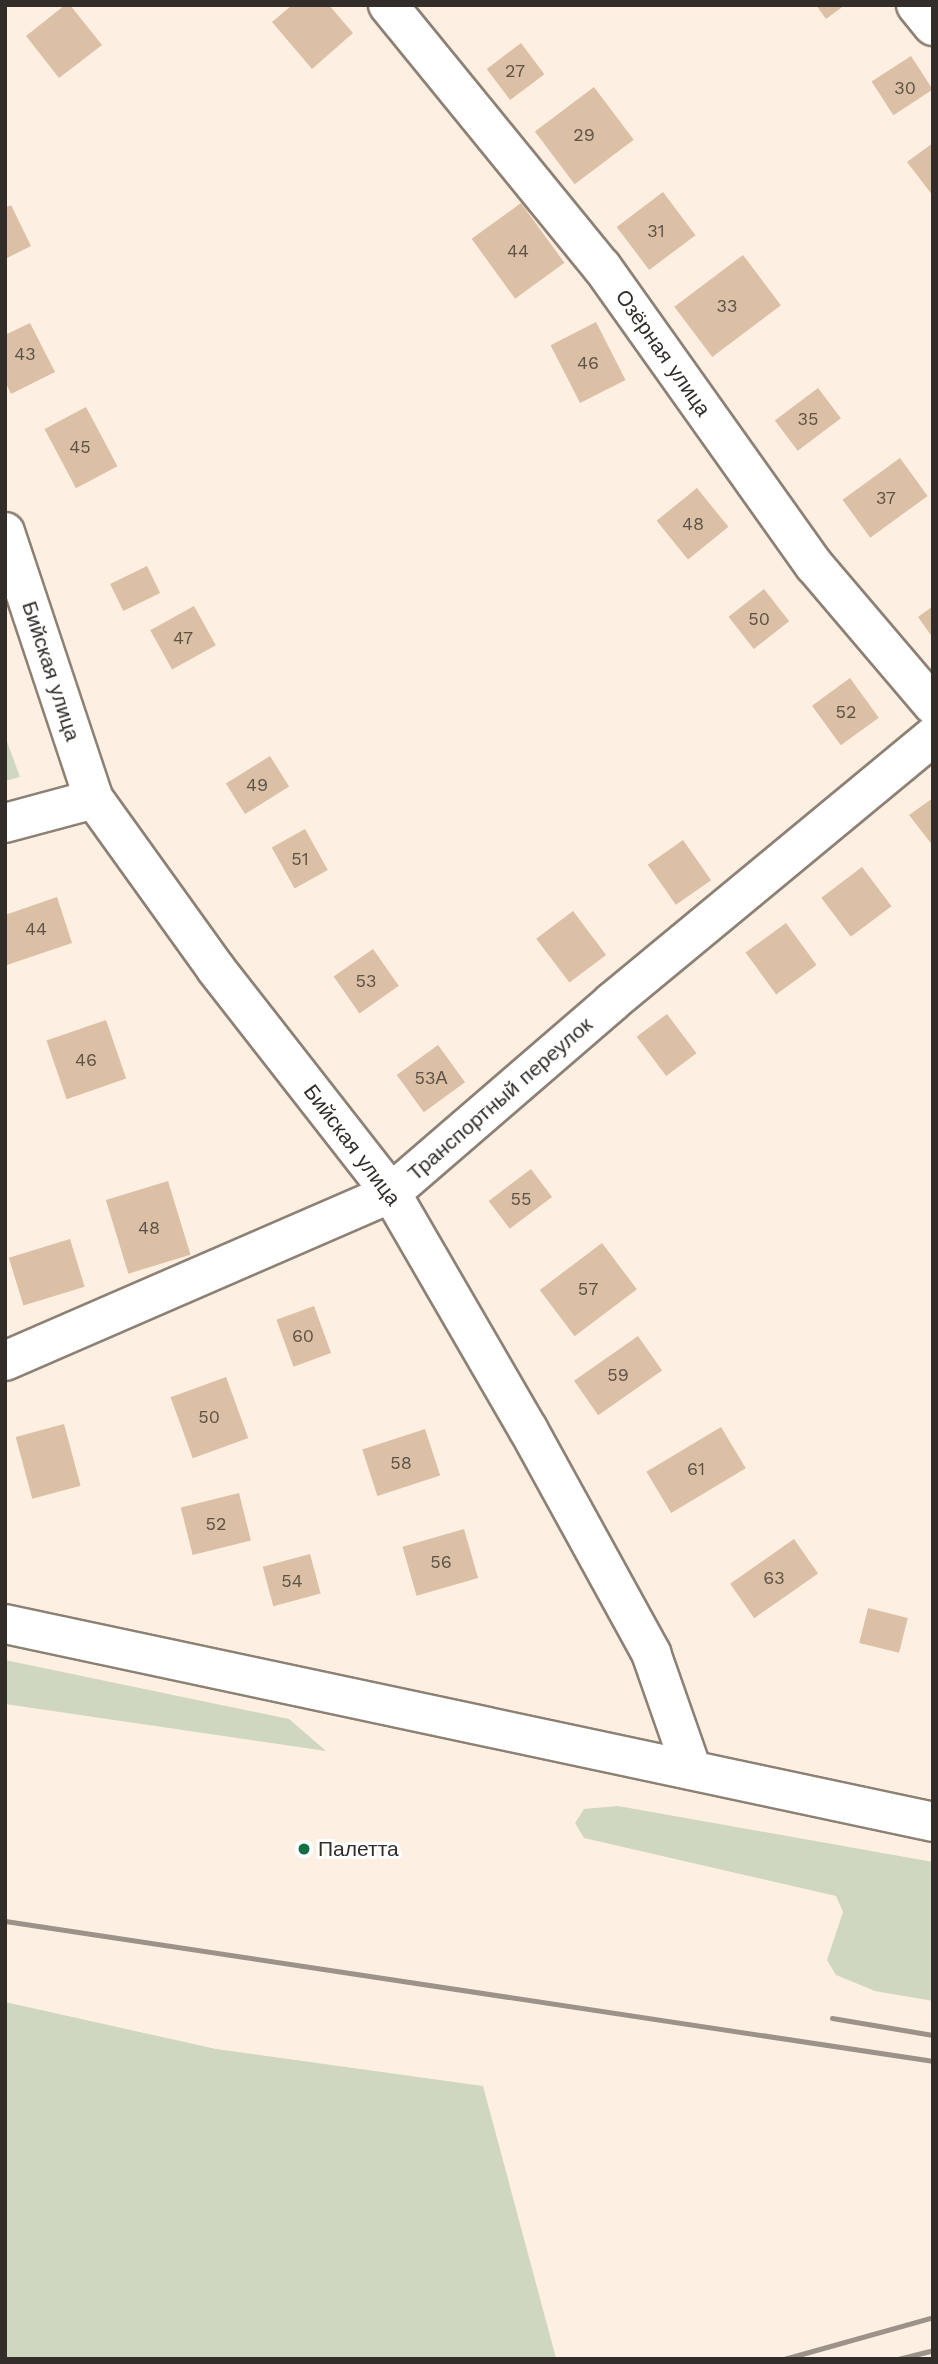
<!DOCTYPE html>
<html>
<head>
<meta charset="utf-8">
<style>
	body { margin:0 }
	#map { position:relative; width:938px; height:2364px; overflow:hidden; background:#fdefe2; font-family:"Work Sans",sans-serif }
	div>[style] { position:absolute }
	.green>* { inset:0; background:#d0d7c1 }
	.building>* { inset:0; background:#dcc0a5; transform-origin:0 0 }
	.roads { filter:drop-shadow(2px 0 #8d8175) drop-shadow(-2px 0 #8d8175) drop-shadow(0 2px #8d8175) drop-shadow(0 -2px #8d8175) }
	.minor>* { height:38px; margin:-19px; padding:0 19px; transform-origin:19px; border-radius:19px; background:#fff }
	.rail>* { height:5px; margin:-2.5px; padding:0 2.5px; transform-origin:2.5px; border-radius:2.5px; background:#9c9289 }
	.dots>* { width:19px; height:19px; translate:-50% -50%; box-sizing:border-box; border:4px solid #fff; border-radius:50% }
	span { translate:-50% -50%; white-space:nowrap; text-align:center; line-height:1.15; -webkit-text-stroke:6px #fff; paint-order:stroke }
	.number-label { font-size:18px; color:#5c5247 }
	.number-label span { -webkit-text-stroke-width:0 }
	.street-label { font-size:21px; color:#322d28 }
	.poi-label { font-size:21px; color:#322d28 }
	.left { translate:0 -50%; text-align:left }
	.frame { position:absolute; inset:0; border:7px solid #322d28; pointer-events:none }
</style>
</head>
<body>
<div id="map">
	<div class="green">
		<div style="clip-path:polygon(5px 736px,20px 777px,5px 781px)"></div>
		<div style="clip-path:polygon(5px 1660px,289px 1719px,326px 1751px,5px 1704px)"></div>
		<div style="clip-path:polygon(618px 1806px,933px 1862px,933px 2001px,875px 1991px,836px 1975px,827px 1960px,843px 1912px,836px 1896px,584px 1838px,575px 1823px,584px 1809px)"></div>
		<div style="clip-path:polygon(5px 2002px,216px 2049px,483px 2086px,556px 2358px,5px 2359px)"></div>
	</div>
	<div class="building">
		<div style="clip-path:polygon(65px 5px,70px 5px,102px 45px,59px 78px,26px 36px)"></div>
		<div style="clip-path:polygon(292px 5px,329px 5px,353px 33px,312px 69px,272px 22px)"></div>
		<div style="clip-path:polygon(816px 5px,845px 5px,826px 19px)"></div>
		<div style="left:521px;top:43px;width:39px;height:43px;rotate:53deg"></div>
		<div style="left:911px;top:56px;width:40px;height:47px;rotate:57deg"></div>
		<div style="left:594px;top:87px;width:66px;height:74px;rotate:53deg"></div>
		<div style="clip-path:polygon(933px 143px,933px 196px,907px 162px)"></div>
		<div style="left:663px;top:192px;width:54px;height:58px;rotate:53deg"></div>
		<div style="left:521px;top:203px;width:74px;height:61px;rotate:54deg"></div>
		<div style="clip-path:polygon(11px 205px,31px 246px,5px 259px,5px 208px)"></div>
		<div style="left:743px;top:255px;width:63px;height:86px;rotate:53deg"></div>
		<div style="left:596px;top:322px;width:65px;height:51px;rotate:63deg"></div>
		<div style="clip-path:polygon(30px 323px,55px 372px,11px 394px,5px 381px,5px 335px)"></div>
		<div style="left:818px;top:388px;width:38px;height:54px;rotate:53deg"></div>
		<div style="left:86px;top:407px;width:67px;height:47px;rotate:62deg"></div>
		<div style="left:900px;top:458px;width:47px;height:71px;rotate:54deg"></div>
		<div style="left:697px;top:488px;width:50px;height:52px;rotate:51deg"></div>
		<div style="left:147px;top:566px;width:30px;height:41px;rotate:64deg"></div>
		<div style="left:764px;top:589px;width:41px;height:45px;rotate:52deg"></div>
		<div style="left:194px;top:606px;width:45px;height:50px;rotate:61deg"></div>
		<div style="clip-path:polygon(933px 606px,933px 638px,918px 617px)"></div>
		<div style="left:850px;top:678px;width:49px;height:47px;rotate:54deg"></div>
		<div style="left:270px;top:756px;width:36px;height:52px;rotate:58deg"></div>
		<div style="clip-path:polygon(933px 798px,933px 846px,909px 815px)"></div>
		<div style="left:305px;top:829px;width:47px;height:38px;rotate:61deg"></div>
		<div style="left:683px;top:840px;width:49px;height:43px;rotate:55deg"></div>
		<div style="left:862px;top:867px;width:49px;height:51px;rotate:53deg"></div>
		<div style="clip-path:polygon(57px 897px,72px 943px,7px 965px,5px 915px)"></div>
		<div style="left:573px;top:911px;width:55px;height:46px;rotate:53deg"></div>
		<div style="left:786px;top:923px;width:52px;height:50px;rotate:54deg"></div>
		<div style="left:373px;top:949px;width:45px;height:48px;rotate:55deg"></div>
		<div style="left:667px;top:1014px;width:49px;height:38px;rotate:53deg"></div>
		<div style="left:106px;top:1020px;width:62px;height:63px;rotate:71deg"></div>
		<div style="left:438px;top:1045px;width:46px;height:51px;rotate:54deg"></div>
		<div style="left:531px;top:1169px;width:35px;height:53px;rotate:53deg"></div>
		<div style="left:168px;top:1181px;width:77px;height:65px;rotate:73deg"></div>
		<div style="left:70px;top:1239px;width:50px;height:64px;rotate:73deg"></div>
		<div style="left:602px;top:1243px;width:58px;height:78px;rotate:53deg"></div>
		<div style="left:314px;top:1306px;width:50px;height:40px;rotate:70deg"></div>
		<div style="left:638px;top:1336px;width:42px;height:78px;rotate:55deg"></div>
		<div style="left:226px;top:1377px;width:65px;height:59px;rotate:70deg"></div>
		<div style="left:64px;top:1424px;width:64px;height:50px;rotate:75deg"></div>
		<div style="left:721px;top:1427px;width:48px;height:87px;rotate:59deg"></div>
		<div style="left:425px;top:1429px;width:49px;height:66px;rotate:72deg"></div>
		<div style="left:239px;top:1493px;width:49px;height:60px;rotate:76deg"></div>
		<div style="left:464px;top:1529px;width:51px;height:64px;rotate:74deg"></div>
		<div style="left:794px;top:1539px;width:42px;height:78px;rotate:55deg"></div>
		<div style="left:310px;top:1554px;width:41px;height:49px;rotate:75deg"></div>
		<div style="left:868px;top:1608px;width:41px;height:36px;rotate:14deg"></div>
	</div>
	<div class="roads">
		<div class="minor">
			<div style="left:388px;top:5px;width:338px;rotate:50.8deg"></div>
			<div style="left:602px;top:267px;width:366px;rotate:54.6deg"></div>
			<div style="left:814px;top:565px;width:184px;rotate:49.6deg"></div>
			<div style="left:916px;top:5px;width:27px;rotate:51deg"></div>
			<div style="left:5px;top:532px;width:281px;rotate:71.6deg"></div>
			<div style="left:94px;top:799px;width:209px;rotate:54.3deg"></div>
			<div style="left:216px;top:969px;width:284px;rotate:52deg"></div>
			<div style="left:391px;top:1193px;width:273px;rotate:59.9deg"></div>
			<div style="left:528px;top:1429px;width:256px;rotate:61.2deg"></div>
			<div style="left:651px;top:1653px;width:124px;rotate:70.7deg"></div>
			<div style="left:5px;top:823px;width:92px;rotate:-15.1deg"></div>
			<div style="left:5px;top:1361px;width:421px;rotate:-23.5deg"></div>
			<div style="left:391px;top:1193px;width:292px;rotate:-40.8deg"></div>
			<div style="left:612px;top:1002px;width:417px;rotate:-39.6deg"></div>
			<div style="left:5px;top:1624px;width:949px;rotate:12.04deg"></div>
		</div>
	</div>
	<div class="rail">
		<div style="left:5px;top:1921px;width:939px;rotate:8.58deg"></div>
		<div style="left:832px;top:2018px;width:102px;rotate:9.6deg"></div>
		<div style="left:784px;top:2359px;width:155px;rotate:-15.7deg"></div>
		<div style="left:898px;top:2359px;width:36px;rotate:-14deg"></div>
	</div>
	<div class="dots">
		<div style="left:304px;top:1849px;background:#136f43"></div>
	</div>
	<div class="number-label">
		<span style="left:515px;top:71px">27</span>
		<span style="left:905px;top:88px">30</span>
		<span style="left:584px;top:135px">29</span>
		<span style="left:656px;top:231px">31</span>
		<span style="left:518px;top:251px">44</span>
		<span style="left:727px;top:306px">33</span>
		<span style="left:25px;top:354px">43</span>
		<span style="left:588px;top:363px">46</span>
		<span style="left:808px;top:419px">35</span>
		<span style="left:80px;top:447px">45</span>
		<span style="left:886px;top:498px">37</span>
		<span style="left:693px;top:524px">48</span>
		<span style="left:759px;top:619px">50</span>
		<span style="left:183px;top:638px">47</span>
		<span style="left:846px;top:712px">52</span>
		<span style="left:257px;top:785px">49</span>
		<span style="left:300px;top:859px">51</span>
		<span style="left:36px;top:929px">44</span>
		<span style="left:366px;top:981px">53</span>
		<span style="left:86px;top:1060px">46</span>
		<span style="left:431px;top:1078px">53А</span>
		<span style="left:521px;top:1199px">55</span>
		<span style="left:149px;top:1228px">48</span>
		<span style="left:588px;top:1289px">57</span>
		<span style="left:303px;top:1336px">60</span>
		<span style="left:618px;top:1375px">59</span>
		<span style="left:209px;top:1417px">50</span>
		<span style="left:401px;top:1463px">58</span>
		<span style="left:696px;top:1469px">61</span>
		<span style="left:216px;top:1524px">52</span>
		<span style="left:441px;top:1562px">56</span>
		<span style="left:774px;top:1578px">63</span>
		<span style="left:292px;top:1581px">54</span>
	</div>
	<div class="street-label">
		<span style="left:663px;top:353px;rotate:55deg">Озёрная улица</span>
		<span style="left:51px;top:671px;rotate:72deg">Бийская улица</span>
		<span style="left:500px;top:1099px;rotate:-41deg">Транспортный переулок</span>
		<span style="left:352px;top:1145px;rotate:53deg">Бийская улица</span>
	</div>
	<div class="poi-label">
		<span class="left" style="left:318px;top:1849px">Палетта</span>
	</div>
	<div class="frame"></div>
</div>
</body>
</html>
